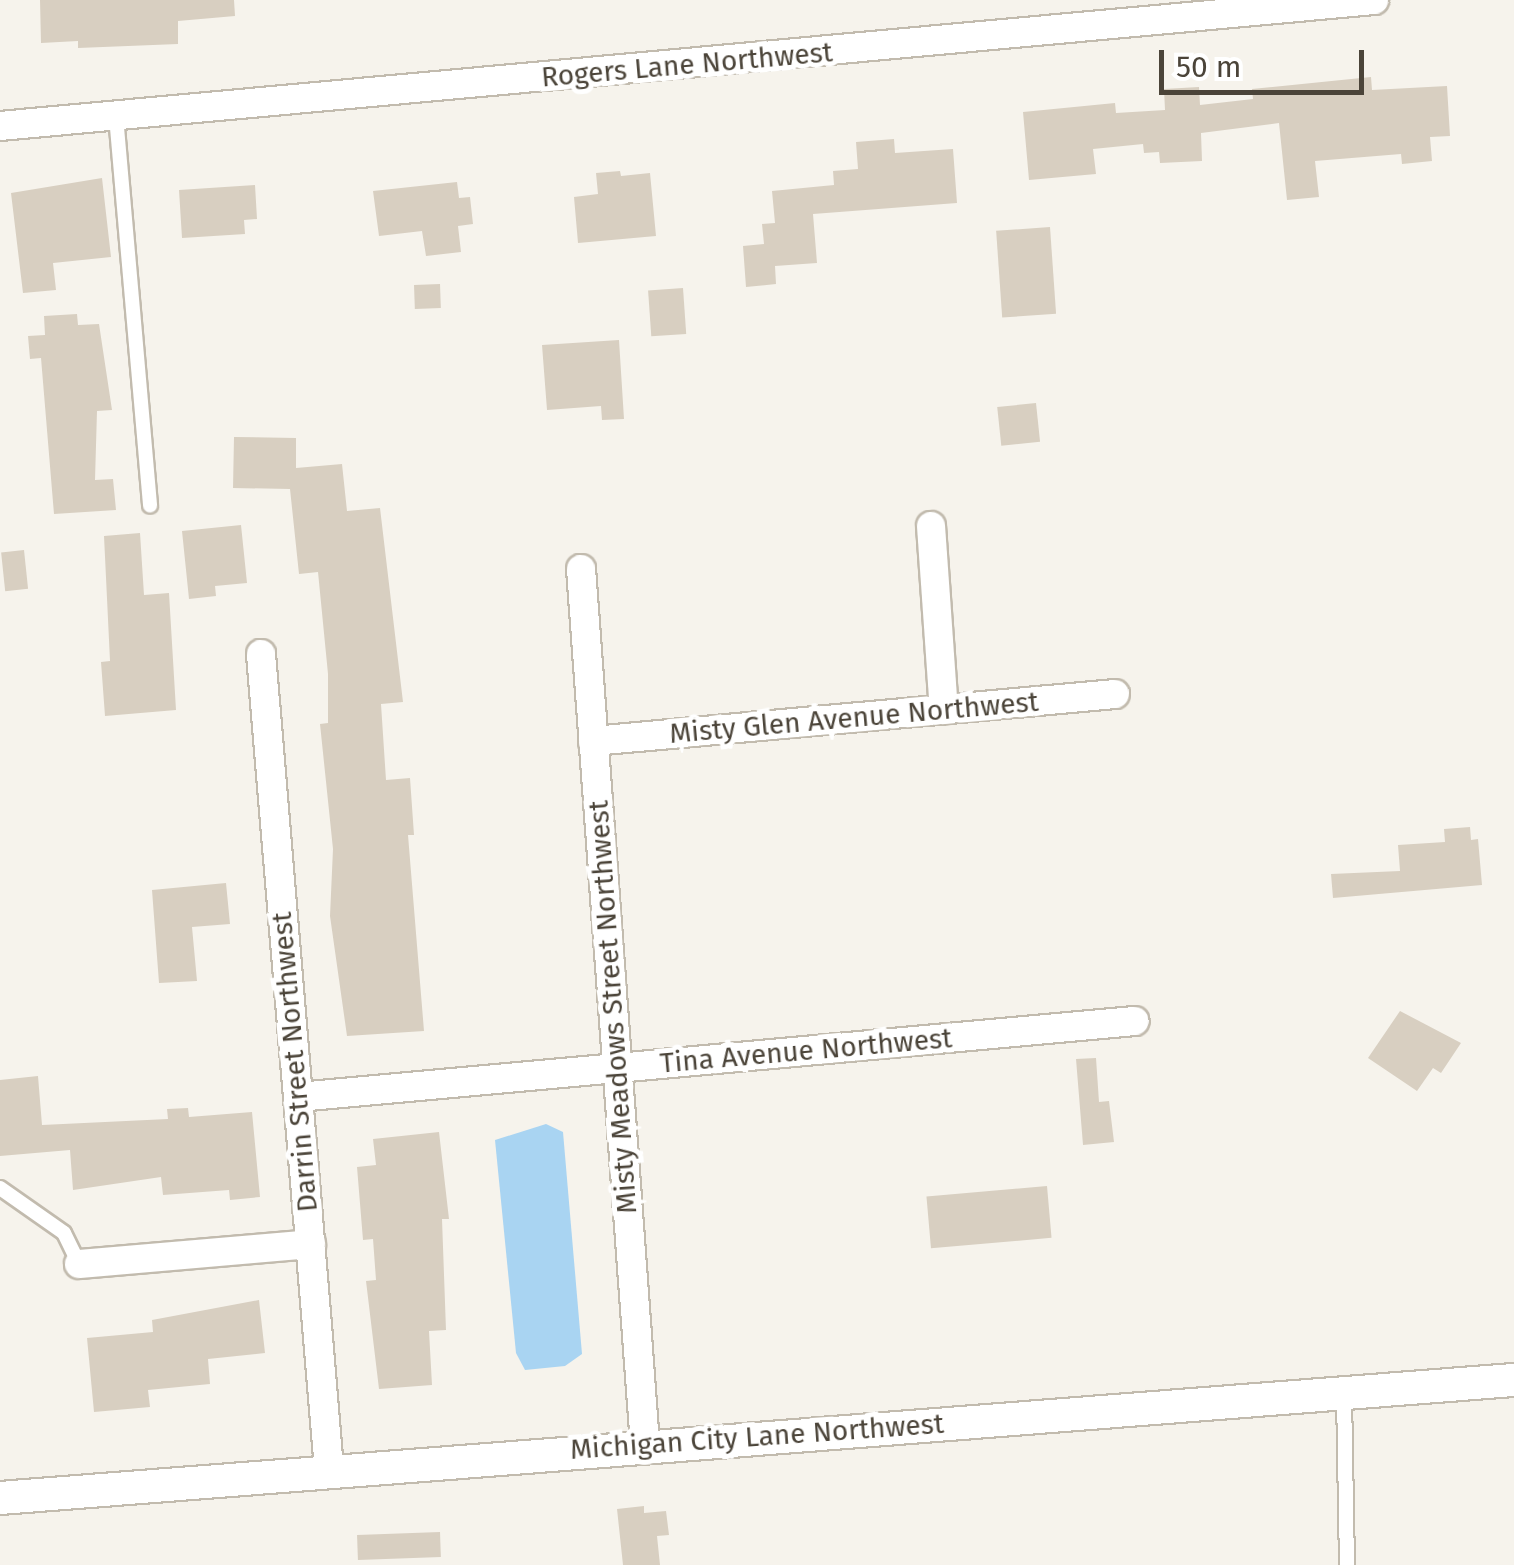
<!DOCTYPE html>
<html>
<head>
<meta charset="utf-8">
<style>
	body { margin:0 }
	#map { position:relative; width:1514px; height:1565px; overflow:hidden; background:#f6f3ec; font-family:"Fira Sans",sans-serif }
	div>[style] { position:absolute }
	.water>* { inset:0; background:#a9d4f2 }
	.building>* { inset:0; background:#d8cfc1; transform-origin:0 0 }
	.roads { filter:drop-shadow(2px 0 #c2bbae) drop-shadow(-2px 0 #c2bbae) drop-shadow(0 2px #c2bbae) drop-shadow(0 -2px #c2bbae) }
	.service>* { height:14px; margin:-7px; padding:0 7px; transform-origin:7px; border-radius:7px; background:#fff }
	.minor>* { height:28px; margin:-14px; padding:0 14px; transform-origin:14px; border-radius:14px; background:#fff }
	.tertiary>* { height:32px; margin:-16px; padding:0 16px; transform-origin:16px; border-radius:16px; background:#fff }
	span { translate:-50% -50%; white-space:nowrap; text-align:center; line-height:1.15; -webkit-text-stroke:10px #fff; paint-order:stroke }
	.street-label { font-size:28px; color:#4b4439 }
	.scale { position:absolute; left:1159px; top:50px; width:205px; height:45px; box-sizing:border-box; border:5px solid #4b4439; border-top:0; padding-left:12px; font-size:30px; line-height:35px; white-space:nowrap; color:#4b4439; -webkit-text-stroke:8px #fff; paint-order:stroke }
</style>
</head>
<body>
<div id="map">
	<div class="water">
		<div style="clip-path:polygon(546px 1124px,563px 1132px,582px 1354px,565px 1366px,525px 1370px,516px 1353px,495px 1140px)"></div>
	</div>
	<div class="building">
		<div style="clip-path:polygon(40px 0,234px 0,235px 16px,178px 21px,178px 44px,78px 48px,78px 41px,41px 43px)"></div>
		<div style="clip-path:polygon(1371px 77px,1372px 90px,1447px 86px,1450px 136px,1430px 137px,1432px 161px,1402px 164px,1401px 154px,1315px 161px,1319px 197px,1287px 200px,1279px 123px,1201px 133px,1202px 161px,1160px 163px,1159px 152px,1144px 153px,1143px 144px,1093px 149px,1096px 174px,1029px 180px,1023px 112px,1115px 103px,1116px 113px,1165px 110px,1164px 89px,1199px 87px,1200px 105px,1253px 99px,1252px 89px)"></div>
		<div style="clip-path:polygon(894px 139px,895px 153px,953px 149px,957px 203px,813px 214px,817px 263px,775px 266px,776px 284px,746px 287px,743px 246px,764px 244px,762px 224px,775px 223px,772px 191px,834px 185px,833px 171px,858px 169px,856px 142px)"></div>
		<div style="clip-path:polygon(620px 171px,621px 176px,650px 173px,656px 236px,578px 243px,574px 197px,598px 194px,596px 173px)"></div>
		<div style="clip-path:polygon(102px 178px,111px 257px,53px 263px,56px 290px,23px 293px,11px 193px)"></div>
		<div style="clip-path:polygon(457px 182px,459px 198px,470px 197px,473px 224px,458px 226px,461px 252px,426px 256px,422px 231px,379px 236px,373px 191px)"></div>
		<div style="clip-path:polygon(255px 185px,257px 219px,244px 220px,245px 234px,182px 238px,179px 190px)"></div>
		<div style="left:1050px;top:227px;width:87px;height:54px;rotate:86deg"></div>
		<div style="left:440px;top:284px;width:24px;height:26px;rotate:88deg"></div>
		<div style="left:683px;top:288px;width:46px;height:35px;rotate:86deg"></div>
		<div style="clip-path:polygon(77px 314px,78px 325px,99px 324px,112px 410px,97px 411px,95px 480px,113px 479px,116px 510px,54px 514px,41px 358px,30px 359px,28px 336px,45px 335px,44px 316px)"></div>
		<div style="clip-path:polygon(619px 340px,624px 419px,602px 420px,601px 406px,547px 410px,542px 345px)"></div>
		<div style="left:1036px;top:403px;width:39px;height:39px;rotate:84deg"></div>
		<div style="clip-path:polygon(234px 437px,296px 438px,296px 468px,342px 464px,347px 511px,380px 508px,403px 702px,381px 704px,386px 780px,410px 778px,414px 835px,408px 835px,424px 1031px,347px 1036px,330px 916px,333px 849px,320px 724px,328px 723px,328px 674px,318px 572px,299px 574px,290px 489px,233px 488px)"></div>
		<div style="clip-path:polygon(241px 525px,247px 583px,215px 586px,216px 596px,189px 599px,182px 531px)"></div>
		<div style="clip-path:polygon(140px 533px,144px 595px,169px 593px,176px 710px,105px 716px,101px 662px,110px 661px,104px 536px)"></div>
		<div style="left:24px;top:550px;width:39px;height:23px;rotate:84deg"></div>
		<div style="clip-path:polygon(1470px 827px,1471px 840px,1478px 839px,1482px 885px,1333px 898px,1331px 874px,1400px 871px,1398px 845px,1445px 842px,1444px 829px)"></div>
		<div style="clip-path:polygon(226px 883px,230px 924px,192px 927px,197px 981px,159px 983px,152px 890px)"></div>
		<div style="clip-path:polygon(1400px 1011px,1461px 1043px,1441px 1073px,1433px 1068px,1417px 1091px,1368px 1058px)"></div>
		<div style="clip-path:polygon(1096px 1058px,1099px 1102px,1109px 1101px,1114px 1142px,1083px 1145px,1076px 1059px)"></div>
		<div style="clip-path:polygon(38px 1076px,42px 1125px,168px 1119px,167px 1109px,188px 1108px,189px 1117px,252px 1112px,260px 1197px,230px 1200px,229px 1190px,163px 1195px,161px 1177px,73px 1190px,70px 1150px,0 1156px,0 1080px)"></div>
		<div style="clip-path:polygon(439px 1132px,449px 1219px,442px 1219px,446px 1330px,429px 1331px,432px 1385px,379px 1389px,366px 1281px,376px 1280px,373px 1239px,363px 1240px,357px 1167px,376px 1165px,373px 1139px)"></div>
		<div style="left:1047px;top:1186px;width:52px;height:121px;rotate:85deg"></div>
		<div style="clip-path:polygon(259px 1300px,265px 1353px,208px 1359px,210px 1384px,148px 1390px,150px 1407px,94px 1412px,87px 1338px,153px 1332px,152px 1320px)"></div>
		<div style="clip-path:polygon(644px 1506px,644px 1513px,666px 1511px,669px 1535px,657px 1536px,660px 1565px,623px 1565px,617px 1509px)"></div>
		<div style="left:440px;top:1532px;width:25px;height:83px;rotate:88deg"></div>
	</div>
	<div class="roads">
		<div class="service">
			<div style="left:116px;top:116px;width:391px;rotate:85deg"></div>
			<div style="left:0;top:1188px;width:78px;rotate:35.1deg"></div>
			<div style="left:64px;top:1233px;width:34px;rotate:64deg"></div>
			<div style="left:1344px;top:1394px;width:171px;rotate:89deg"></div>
		</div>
		<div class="minor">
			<div style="left:0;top:126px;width:1380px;rotate:-5.24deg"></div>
			<div style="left:931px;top:526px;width:184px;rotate:86deg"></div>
			<div style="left:581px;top:569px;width:878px;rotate:85.82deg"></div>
			<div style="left:261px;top:654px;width:818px;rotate:85.23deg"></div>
			<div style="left:593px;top:741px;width:524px;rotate:-5.14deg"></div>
			<div style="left:298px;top:1097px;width:840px;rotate:-5.19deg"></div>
			<div style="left:79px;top:1264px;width:233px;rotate:-4.9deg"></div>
		</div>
		<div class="tertiary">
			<div style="left:0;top:1498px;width:1519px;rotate:-4.46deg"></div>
		</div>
	</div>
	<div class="street-label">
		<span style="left:687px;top:65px;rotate:-5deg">Rogers Lane Northwest</span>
		<span style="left:854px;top:718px;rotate:-5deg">Misty Glen Avenue Northwest</span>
		<span style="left:613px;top:1007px;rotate:-94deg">Misty Meadows Street Northwest</span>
		<span style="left:806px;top:1051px;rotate:-5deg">Tina Avenue Northwest</span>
		<span style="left:295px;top:1062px;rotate:-95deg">Darrin Street Northwest</span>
		<span style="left:757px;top:1437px;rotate:-4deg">Michigan City Lane Northwest</span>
	</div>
	<div class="scale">50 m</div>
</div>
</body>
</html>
